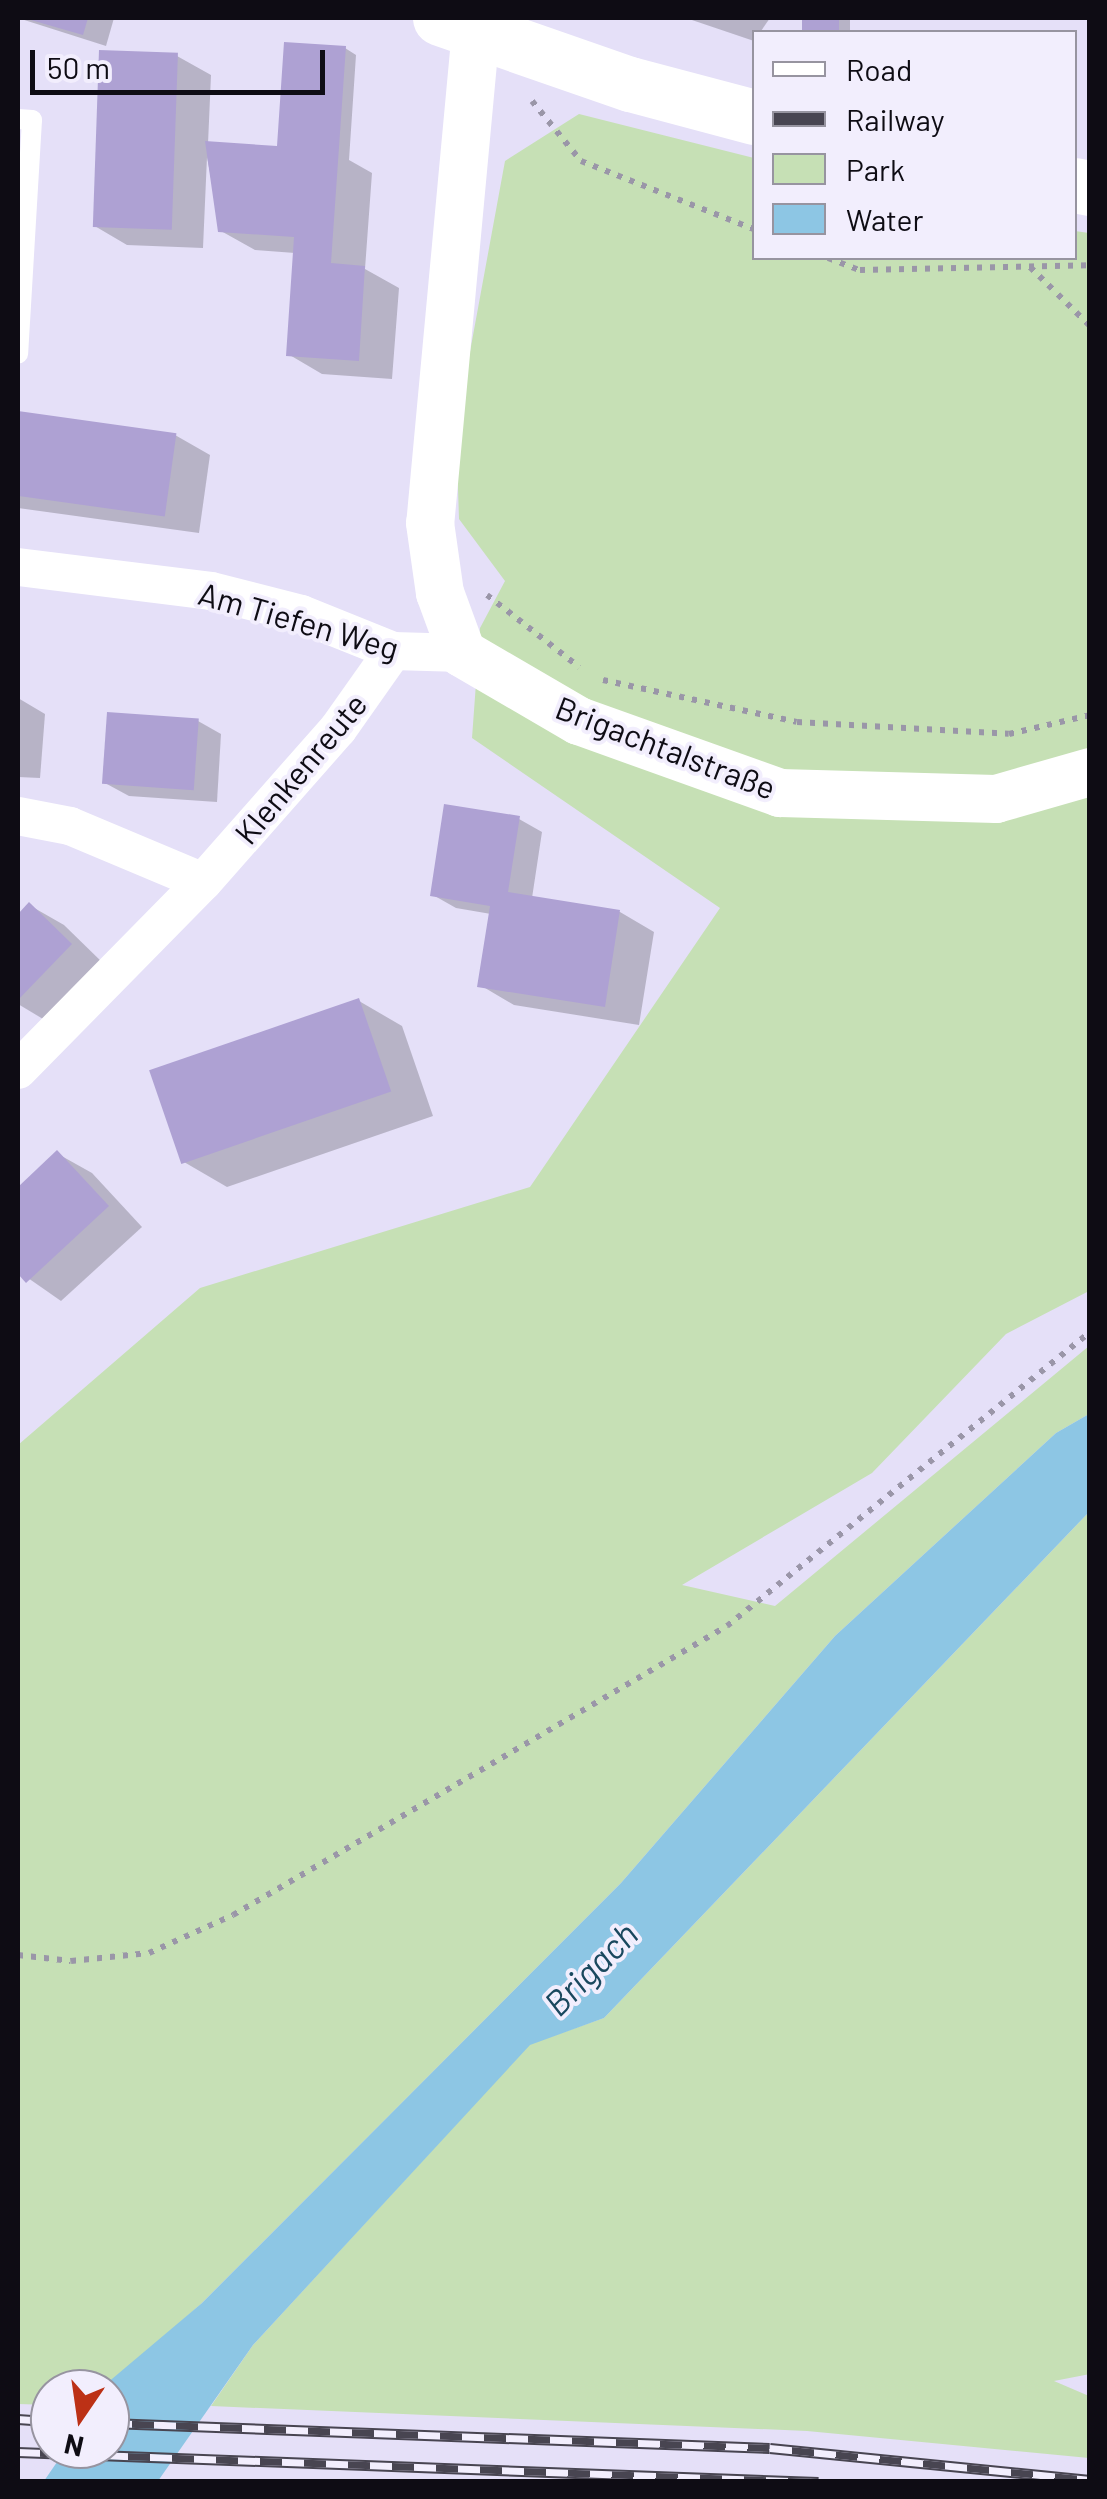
<!DOCTYPE html>
<html>
<head>
<meta charset="utf-8">
<style>
	body { margin:0 }
	#map { position:relative; width:1107px; height:2499px; overflow:hidden; background:#e5e0f8; font-family:Barlow,sans-serif }
	div>[style] { position:absolute }
	.green>* { inset:0; background:#c6e0b5 }
	.water>* { inset:0; background:#8dc6e4 }
	.shadow>* { inset:0; background:#0003; transform-origin:0 0 }
	.building>* { inset:0; background:#aea1d3; transform-origin:0 0 }
	.path>* { height:6px; margin-top:-3px; transform-origin:0; background:repeating-linear-gradient(90deg,#9a96a8 0 5px,transparent 0 13px) }
	.service>* { height:20px; margin:-10px; padding:0 10px; transform-origin:10px; border-radius:10px; background:#fff }
	.minor>* { height:38px; margin:-19px; padding:0 19px; transform-origin:19px; border-radius:19px; background:#fff }
	.tertiary>* { height:48px; margin:-24px; padding:0 24px; transform-origin:24px; border-radius:24px; background:#fff }
	.secondary>* { height:55px; margin:-27.5px; padding:0 27.5px; transform-origin:27.5px; border-radius:27.5px; background:#fff }
	.rail>* { height:11px; margin-top:-5.5px; transform-origin:0; background:repeating-linear-gradient(90deg,#f2eefd 0 22px,#484551 0 44px); box-sizing:border-box; border-block:2px solid #484551 }
	span { translate:-50% -50%; white-space:nowrap; text-align:center; line-height:1.15; -webkit-text-stroke:8px #f2eefd; paint-order:stroke }
	.street-label { font-size:32px; color:#0e0c14 }
	.water-label { font-size:35px; color:#1a485e; font-style:italic }
	.frame { position:absolute; inset:0; border:20px solid #0e0c14; pointer-events:none }
	.legend { position:absolute; left:752px; top:30px; width:325px; height:230px; box-sizing:border-box; background:#f2eefd; border:2px solid #9794a0; margin:0; padding:12px 18px; list-style:none; font-size:30px; color:#0e0c14 }
	.legend li { display:flex; align-items:center; gap:20px; height:50px }
	.legend b { width:50px; border:2px solid #9794a0 }
	.north { position:absolute; left:30px; top:2369px; width:100px; height:100px; box-sizing:border-box; background:#f2eefd; border:2px solid #9794a0; border-radius:50%; rotate:193deg; font-size:28px; font-weight:700; line-height:40px; text-align:center; color:#0e0c14 }
	.north::after { content:''; display:block; margin:auto; width:35px; height:45px; background:#bc3116; clip-path:polygon(50% 0,100% 100%,50% 72%,0 100%) }
	.scale { position:absolute; left:30px; top:50px; width:295px; height:45px; box-sizing:border-box; border:5px solid #0e0c14; border-top:0; padding-left:12px; font-size:30px; line-height:35px; white-space:nowrap; color:#0e0c14; -webkit-text-stroke:8px #f2eefd; paint-order:stroke }
</style>
</head>
<body>
<div id="map">
	<div class="green">
		<div style="clip-path:polygon(579px 114px,754px 158px,754px 258px,1074px 258px,1075px 231px,1089px 233px,1089px 1291px,1006px 1334px,872px 1473px,682px 1585px,775px 1606px,1089px 1346px,1089px 1414px,1056px 1433px,835px 1636px,621px 1883px,202px 2303px,104px 2389px,50px 2389px,50px 2405px,18px 2404px,18px 1445px,200px 1288px,530px 1187px,720px 908px,472px 738px,480px 628px,505px 581px,459px 519px,456px 428px,505px 161px)"></div>
		<div style="clip-path:polygon(1089px 1512px,1090px 2374px,1054px 2381px,1089px 2396px,1089px 2458px,807px 2431px,211px 2406px,253px 2345px,530px 2044px,604px 2018px)"></div>
	</div>
	<div class="water">
		<div style="clip-path:polygon(1089px 1414px,1089px 1512px,604px 2018px,530px 2045px,253px 2345px,158px 2481px,44px 2481px,66px 2449px,110px 2449px,106px 2384px,202px 2303px,621px 1883px,835px 1636px,1056px 1433px)"></div>
	</div>
	<div class="shadow">
		<div style="clip-path:polygon(18px 18px,114px 18px,106px 46px)"></div>
		<div style="clip-path:polygon(686px 18px,770px 18px,754px 41px)"></div>
		<div style="left:805px;top:18px;width:45px;height:14px"></div>
		<div style="clip-path:polygon(345px 48px,356px 55px,349px 160px,372px 173px,365px 269px,399px 288px,392px 379px,322px 374px,288px 354px,295px 253px,255px 250px,221px 231px,207px 157px,203px 248px,127px 245px,93px 225px,177px 56px,211px 75px,208px 144px,287px 150px)"></div>
		<div style="clip-path:polygon(18px 414px,175px 435px,210px 455px,199px 533px,18px 508px)"></div>
		<div style="clip-path:polygon(18px 698px,45px 714px,40px 778px,18px 777px)"></div>
		<div style="clip-path:polygon(198px 721px,221px 734px,217px 802px,129px 796px,105px 783px)"></div>
		<div style="clip-path:polygon(519px 819px,542px 832px,532px 898px,620px 912px,654px 932px,639px 1025px,514px 1005px,480px 985px,491px 914px,456px 908px,433px 895px)"></div>
		<div style="clip-path:polygon(29px 905px,64px 925px,105px 965px,48px 1022px,18px 1004px,18px 917px)"></div>
		<div style="clip-path:polygon(359px 1001px,402px 1026px,433px 1116px,227px 1187px,184px 1162px)"></div>
		<div style="clip-path:polygon(58px 1154px,92px 1173px,142px 1227px,61px 1301px,18px 1271px,18px 1191px)"></div>
	</div>
	<div class="building">
		<div style="clip-path:polygon(24px 18px,88px 18px,83px 35px)"></div>
		<div style="left:802px;top:18px;width:37px;height:14px"></div>
		<div style="clip-path:polygon(284px 42px,346px 46px,331px 263px,365px 266px,359px 361px,286px 356px,294px 237px,218px 232px,205px 141px,277px 146px)"></div>
		<div style="left:99px;top:50px;width:79px;height:177px;rotate:2deg"></div>
		<div style="left:18px;top:411px;width:160px;height:84px;rotate:8deg"></div>
		<div style="left:107px;top:712px;width:92px;height:72px;rotate:4deg"></div>
		<div style="clip-path:polygon(444px 804px,520px 816px,508px 892px,620px 910px,605px 1007px,477px 987px,490px 906px,430px 896px)"></div>
		<div style="clip-path:polygon(29px 902px,72px 944px,18px 1000px,18px 914px)"></div>
		<div style="left:359px;top:998px;width:99px;height:222px;rotate:71deg"></div>
		<div style="clip-path:polygon(57px 1150px,109px 1206px,26px 1283px,18px 1274px,18px 1187px)"></div>
	</div>
	<div class="path">
		<div style="left:532px;top:101px;width:77px;rotate:50.8deg"></div>
		<div style="left:581px;top:161px;width:186px;rotate:21.5deg"></div>
		<div style="left:828px;top:258px;width:34px;rotate:21deg"></div>
		<div style="left:860px;top:270px;width:230px;rotate:-1.2deg"></div>
		<div style="left:1030px;top:267px;width:84px;rotate:44.5deg"></div>
		<div style="left:487px;top:595px;width:117px;rotate:38deg"></div>
		<div style="left:603px;top:680px;width:198px;rotate:12.2deg"></div>
		<div style="left:797px;top:722px;width:212px;rotate:3.2deg"></div>
		<div style="left:1009px;top:734px;width:83px;rotate:-13.2deg"></div>
		<div style="left:18px;top:1955px;width:53px;rotate:6.5deg"></div>
		<div style="left:71px;top:1961px;width:78px;rotate:-5.9deg"></div>
		<div style="left:149px;top:1953px;width:92px;rotate:-24.3deg"></div>
		<div style="left:233px;top:1915px;width:572px;rotate:-30.33deg"></div>
		<div style="left:727px;top:1626px;width:467px;rotate:-39deg"></div>
	</div>
	<div class="service">
		<div style="left:18px;top:119px;width:14px;rotate:4deg"></div>
		<div style="left:32px;top:120px;width:234px;rotate:93.4deg"></div>
	</div>
	<div class="minor">
		<div style="left:18px;top:567px;width:194px;rotate:7.1deg"></div>
		<div style="left:211px;top:591px;width:93px;rotate:14.3deg"></div>
		<div style="left:301px;top:614px;width:99px;rotate:21.9deg"></div>
		<div style="left:393px;top:651px;width:69px;rotate:1.7deg"></div>
		<div style="left:18px;top:816px;width:53px;rotate:10.9deg"></div>
		<div style="left:70px;top:826px;width:144px;rotate:22.8deg"></div>
		<div style="left:203px;top:882px;width:204px;rotate:-48.6deg"></div>
		<div style="left:338px;top:729px;width:95px;rotate:-54.8deg"></div>
		<div style="left:18px;top:1070px;width:264px;rotate:-45.5deg"></div>
	</div>
	<div class="tertiary">
		<div style="left:476px;top:30px;width:495px;rotate:95.3deg"></div>
		<div style="left:430px;top:523px;width:71px;rotate:81.9deg"></div>
		<div style="left:440px;top:593px;width:64px;rotate:69.9deg"></div>
		<div style="left:462px;top:653px;width:135px;rotate:30.2deg"></div>
		<div style="left:579px;top:721px;width:214px;rotate:19.7deg"></div>
		<div style="left:780px;top:793px;width:216px;rotate:1.6deg"></div>
		<div style="left:996px;top:799px;width:98px;rotate:-16deg"></div>
	</div>
	<div class="secondary">
		<div style="left:440px;top:18px;width:201px;rotate:19.2deg"></div>
		<div style="left:630px;top:84px;width:128px;rotate:14.9deg"></div>
		<div style="left:1074px;top:185px;width:16px;rotate:11deg"></div>
	</div>
	<div class="rail">
		<div style="left:18px;top:2419px;width:32px;rotate:4deg"></div>
		<div style="left:110px;top:2423px;width:660px;rotate:2.17deg"></div>
		<div style="left:770px;top:2448px;width:322px;rotate:5.7deg"></div>
		<div style="left:18px;top:2452px;width:801px;rotate:2.15deg"></div>
	</div>
	<div class="street-label">
		<span style="left:299px;top:620px;rotate:16deg">Am Tiefen Weg</span>
		<span style="left:666px;top:747px;rotate:21deg">Brigachtalstraße</span>
		<span style="left:300px;top:768px;rotate:-50deg">Klenkenreute</span>
	</div>
	<div class="water-label">
		<span style="left:590px;top:1968px;rotate:-45deg">Brigach</span>
	</div>
	<div class="frame"></div>
	<ul class="legend">
	<li><b style="height:12px;background:#fff"></b>Road</li>
	<li><b style="height:12px;background:#484551"></b>Railway</li>
	<li><b style="height:28px;background:#c6e0b5"></b>Park</li>
	<li><b style="height:28px;background:#8dc6e4"></b>Water</li>
	</ul>
	<div class="north">N</div>
	<div class="scale">50 m</div>
</div>
</body>
</html>
